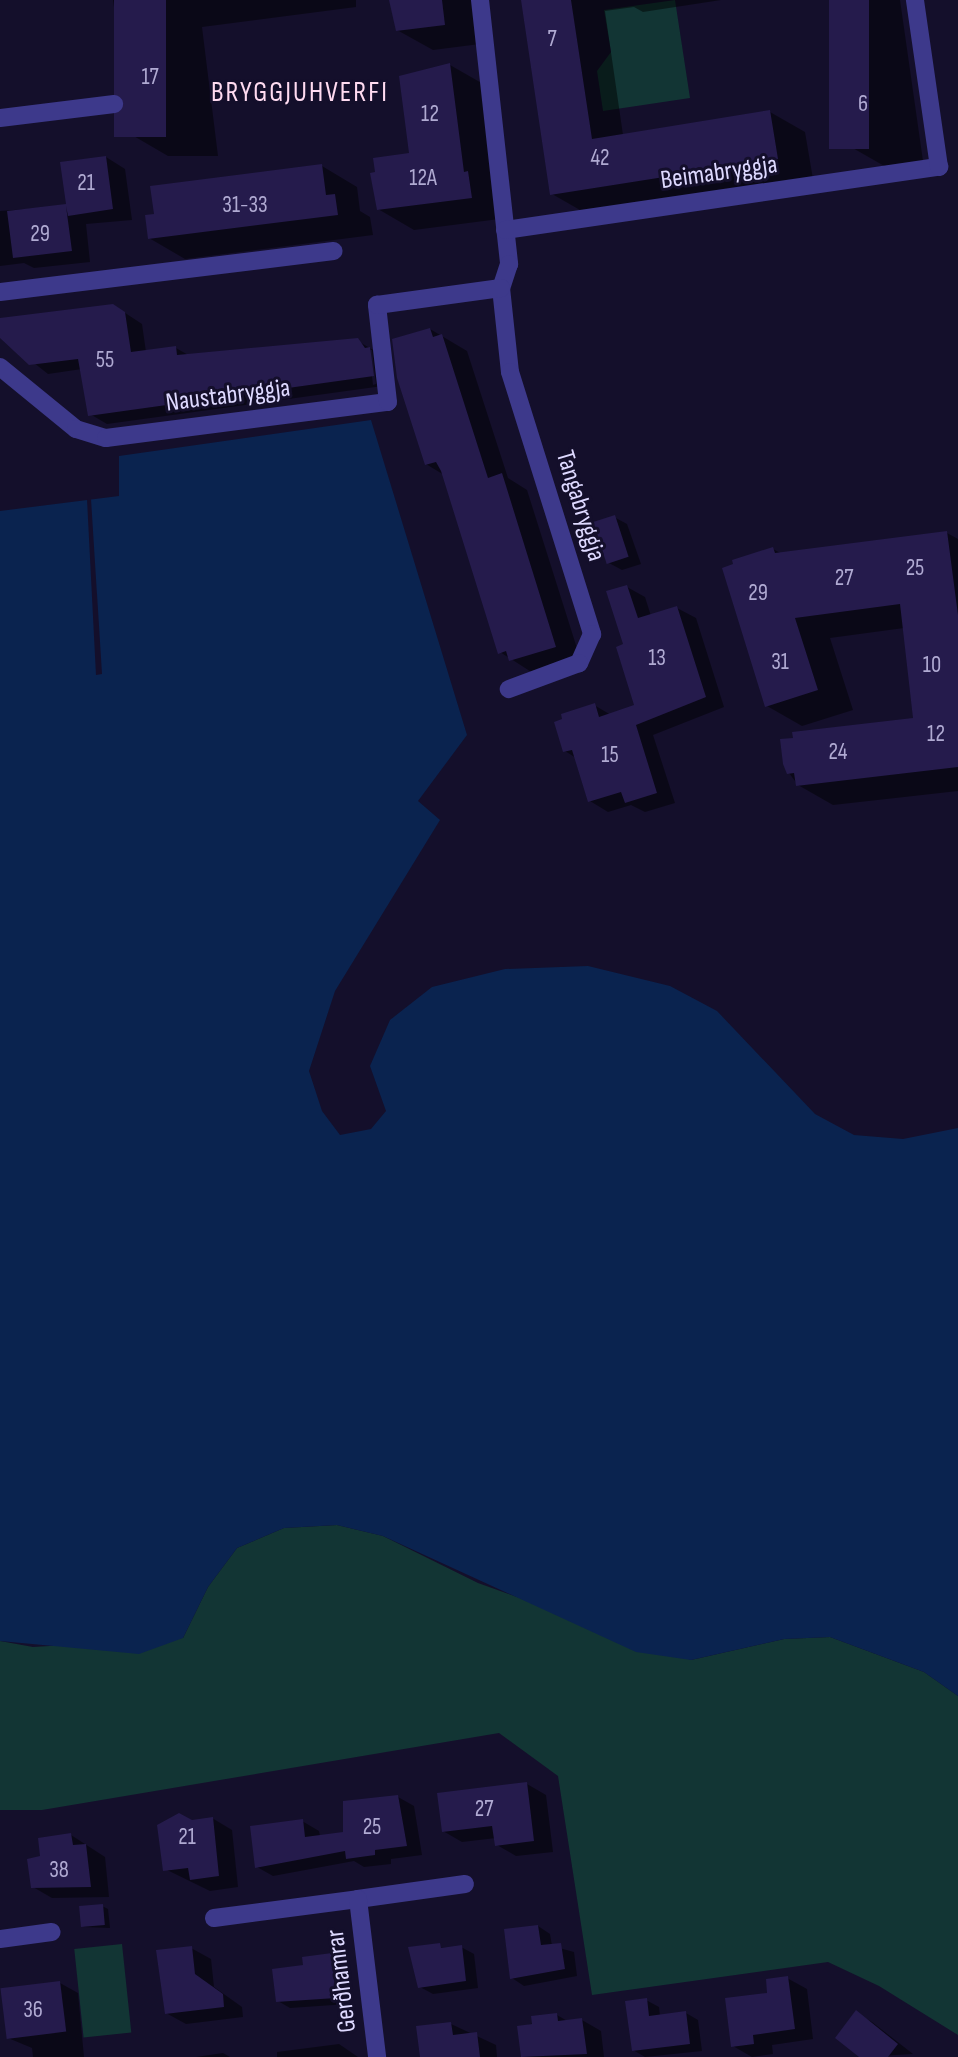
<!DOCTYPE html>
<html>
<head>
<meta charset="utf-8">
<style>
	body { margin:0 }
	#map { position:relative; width:958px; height:2057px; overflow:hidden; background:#140f2b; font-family:"Sofia Sans Condensed",sans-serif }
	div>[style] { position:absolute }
	.green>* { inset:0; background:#123534; transform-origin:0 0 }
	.water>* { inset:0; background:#0a234f }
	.pier>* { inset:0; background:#140f2b }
	.shadow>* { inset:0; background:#0007 }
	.building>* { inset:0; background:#251b4c; transform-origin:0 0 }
	.street>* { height:18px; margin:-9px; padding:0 9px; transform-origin:9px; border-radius:9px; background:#3d398b }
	span { translate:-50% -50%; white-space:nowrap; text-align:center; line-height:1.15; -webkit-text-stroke:6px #140f2b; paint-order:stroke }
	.number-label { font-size:23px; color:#b0aad2 }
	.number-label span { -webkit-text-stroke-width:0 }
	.street-label { font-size:26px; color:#ded9ff }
	.neighbourhood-label { font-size:28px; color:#ffdbf1; letter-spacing:2px }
</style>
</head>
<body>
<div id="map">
	<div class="green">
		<div style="clip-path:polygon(675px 0,690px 98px,603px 111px,597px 71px,611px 52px,604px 10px)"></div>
		<div style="clip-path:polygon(337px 1525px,383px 1536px,478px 1583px,691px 1660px,784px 1639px,830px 1637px,924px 1672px,958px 1696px,958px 2035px,879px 1986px,828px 1962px,592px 1995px,558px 1776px,499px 1733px,42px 1810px,0 1810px,0 1641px,33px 1647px,183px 1638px,208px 1587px,237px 1548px,284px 1528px)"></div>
		<div style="left:122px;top:1944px;width:89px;height:48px;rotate:84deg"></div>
	</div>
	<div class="water">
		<div style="clip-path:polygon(371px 420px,467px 735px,418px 801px,440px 820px,335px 991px,309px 1071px,322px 1111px,340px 1135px,371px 1129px,386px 1111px,370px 1066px,390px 1020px,432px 987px,505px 969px,588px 966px,670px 986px,717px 1011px,815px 1114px,854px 1135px,903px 1139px,958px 1128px,958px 1696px,924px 1672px,830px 1637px,784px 1639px,691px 1660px,636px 1652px,383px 1536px,337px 1525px,284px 1528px,237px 1548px,208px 1587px,183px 1638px,139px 1654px,0 1641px,0 511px,119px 496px,119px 456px)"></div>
	</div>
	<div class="pier">
		<div style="clip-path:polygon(87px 499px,91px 499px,102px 674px,96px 675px)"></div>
	</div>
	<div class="shadow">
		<div style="clip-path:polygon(113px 0,356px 0,356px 7px,202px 27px,218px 156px,168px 156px,132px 135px)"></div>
		<div style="clip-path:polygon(392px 0,474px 0,480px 44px,433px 50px,397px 30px)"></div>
		<div style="clip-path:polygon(523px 0,721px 0,643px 12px,634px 7px,605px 11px,623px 135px,770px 112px,805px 132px,813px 179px,587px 214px,552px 194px)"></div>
		<div style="clip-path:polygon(830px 0,900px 0,923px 161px,886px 167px,851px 147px)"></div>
		<div style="clip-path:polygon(450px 65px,485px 85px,507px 218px,414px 230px,378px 209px,411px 155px)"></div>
		<div style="clip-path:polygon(106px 157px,125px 169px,132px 220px,86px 224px,90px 262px,34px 268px,24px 263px,0 266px,0 211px,68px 206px)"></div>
		<div style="clip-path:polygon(322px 166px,357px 187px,360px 211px,370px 217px,373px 235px,185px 259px,149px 238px)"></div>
		<div style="clip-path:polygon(evenodd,113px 305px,142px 324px,146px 352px,176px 348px,190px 356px,356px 340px,387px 358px,390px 385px,107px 424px,90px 414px,82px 369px,48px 374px,0 336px,0 320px,113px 305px,369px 350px,372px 350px,376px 384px,373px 385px,369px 350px)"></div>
		<div style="clip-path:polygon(430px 329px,467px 351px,508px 478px,527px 490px,581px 661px,536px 675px,500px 652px,444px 475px,426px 464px)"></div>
		<div style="clip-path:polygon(614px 517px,627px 524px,641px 564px,622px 570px,609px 563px)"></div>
		<div style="clip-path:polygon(947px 533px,958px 539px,958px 791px,833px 805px,798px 785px,789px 773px,915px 719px,904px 628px,830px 638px,853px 710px,802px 726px,767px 706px,773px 549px,782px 554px)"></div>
		<div style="clip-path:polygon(627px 587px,645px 597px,651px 616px,677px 608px,696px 618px,724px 707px,653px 735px,675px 803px,645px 812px,631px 805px,608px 812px,590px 801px,576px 758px,565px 751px,594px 705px,611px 715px,636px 707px,625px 645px)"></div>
		<div style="clip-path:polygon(527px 1784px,546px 1795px,553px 1852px,516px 1856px,497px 1845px,496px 1838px,462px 1842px,443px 1831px)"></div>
		<div style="clip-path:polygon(398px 1797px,414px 1806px,422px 1855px,391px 1859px,391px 1864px,364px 1867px,354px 1861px,273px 1876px,257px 1867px,302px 1821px,319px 1831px,320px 1836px,344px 1833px)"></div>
		<div style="clip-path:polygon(212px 1818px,232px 1830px,238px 1887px,210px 1891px,165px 1869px,192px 1821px)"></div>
		<div style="clip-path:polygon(71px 1835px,105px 1857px,109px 1897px,52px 1898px,33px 1887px,42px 1857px)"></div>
		<div style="clip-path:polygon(102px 1906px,108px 1909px,110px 1928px,83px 1927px)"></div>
		<div style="clip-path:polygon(538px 1926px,550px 1934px,552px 1946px,574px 1952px,577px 1976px,524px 1986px,512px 1978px)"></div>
		<div style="clip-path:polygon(461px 1947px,474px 1954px,478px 1988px,433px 1994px,420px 1987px,410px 1949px)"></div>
		<div style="clip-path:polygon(191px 1948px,211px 1959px,214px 1987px,242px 2007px,243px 2017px,186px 2024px,166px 2013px)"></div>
		<div style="clip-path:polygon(331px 1955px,344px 1962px,348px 2004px,290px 2008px,278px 2001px,305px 1966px)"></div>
		<div style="clip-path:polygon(787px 1978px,807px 1989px,813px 2039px,772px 2045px,773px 2054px,752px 2057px,733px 2046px,769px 1994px)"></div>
		<div style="clip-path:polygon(60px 1983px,78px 1993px,84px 2057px,33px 2057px,32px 2048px,8px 2038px)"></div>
		<div style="clip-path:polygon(646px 2000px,659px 2007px,660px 2016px,686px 2013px,698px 2020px,702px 2051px,645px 2057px,633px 2050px)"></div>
		<div style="clip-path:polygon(856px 2013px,872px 2022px,913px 2054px,862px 2057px)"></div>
		<div style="clip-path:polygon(557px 2015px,569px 2022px,582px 2020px,601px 2031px,604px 2057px,523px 2057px,519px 2028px)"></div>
		<div style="clip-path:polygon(451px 2024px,496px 2045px,497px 2057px,421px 2057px)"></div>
		<div style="clip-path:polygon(339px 2044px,358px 2057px,277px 2057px,277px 2052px)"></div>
		<div style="clip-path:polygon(223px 2053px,230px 2057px,196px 2057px)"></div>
	</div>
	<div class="building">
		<div style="left:114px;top:0;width:52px;height:137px"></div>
		<div style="clip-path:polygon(389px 0,442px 0,445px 25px,396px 31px)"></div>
		<div style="clip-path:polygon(521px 0,571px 0,592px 139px,770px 110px,778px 159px,550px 195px)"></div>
		<div style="left:829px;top:0;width:40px;height:149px"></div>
		<div style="clip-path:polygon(450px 63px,464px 172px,468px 171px,472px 198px,377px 210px,370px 173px,375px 172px,373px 158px,409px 153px,399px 76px)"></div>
		<div style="clip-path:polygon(106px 156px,113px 209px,68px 216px,66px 206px,72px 251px,13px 258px,7px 211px,66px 204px,60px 162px)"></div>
		<div style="clip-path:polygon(322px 164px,326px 195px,335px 194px,338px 215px,148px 239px,145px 215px,154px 214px,150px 186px)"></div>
		<div style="clip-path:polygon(113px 304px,125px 312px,131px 352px,176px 346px,177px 355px,358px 338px,365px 348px,370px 347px,374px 376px,88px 416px,78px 359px,29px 365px,0 338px,0 318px)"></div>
		<div style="clip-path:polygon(430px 328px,433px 337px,442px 334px,488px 478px,502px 473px,556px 647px,509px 661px,506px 651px,498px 654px,441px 471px,436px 462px,425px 465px,397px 378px,392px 339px)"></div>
		<div style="left:615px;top:515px;width:44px;height:23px;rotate:72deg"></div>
		<div style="clip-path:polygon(947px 531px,958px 615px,958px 767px,796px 786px,794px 773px,787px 774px,783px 764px,780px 739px,793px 738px,792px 732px,913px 718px,900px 604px,795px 618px,818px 690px,765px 707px,722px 568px,733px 564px,732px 560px,773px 547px,775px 553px)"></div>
		<div style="clip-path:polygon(627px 585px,638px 618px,677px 606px,706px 697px,636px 725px,657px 793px,625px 803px,621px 792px,588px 802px,572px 750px,563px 752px,554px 722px,562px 719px,561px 714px,595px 703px,599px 717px,634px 705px,616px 647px,623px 644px,606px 591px)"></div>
		<div style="clip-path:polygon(527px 1782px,534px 1841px,495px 1846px,492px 1826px,442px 1832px,437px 1793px)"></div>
		<div style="clip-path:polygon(398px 1795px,407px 1846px,375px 1850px,375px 1855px,346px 1859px,345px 1851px,255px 1868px,250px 1826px,303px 1819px,305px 1837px,343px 1832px,343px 1801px)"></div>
		<div style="clip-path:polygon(179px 1813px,192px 1820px,213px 1817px,219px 1876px,190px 1880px,188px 1868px,163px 1871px,157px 1825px)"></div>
		<div style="clip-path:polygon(71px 1833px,73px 1845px,86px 1844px,91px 1887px,31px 1888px,27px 1859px,40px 1856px,38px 1838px)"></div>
		<div style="left:103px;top:1904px;width:21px;height:24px;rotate:85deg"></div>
		<div style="clip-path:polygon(538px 1925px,541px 1945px,561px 1943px,565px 1969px,510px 1979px,504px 1929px)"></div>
		<div style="clip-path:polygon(440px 1943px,441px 1948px,462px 1945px,466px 1981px,418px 1988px,408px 1947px)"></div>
		<div style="clip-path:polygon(192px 1946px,195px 1974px,223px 1994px,224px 2007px,165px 2014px,156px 1950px)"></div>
		<div style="clip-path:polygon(332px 1953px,336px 1998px,276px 2002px,272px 1969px,303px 1965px,302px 1957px)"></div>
		<div style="clip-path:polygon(788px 1976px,795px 2029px,753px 2035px,754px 2044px,731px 2047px,725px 1998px,767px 1993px,766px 1979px)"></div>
		<div style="left:60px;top:1981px;width:51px;height:60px;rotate:83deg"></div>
		<div style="clip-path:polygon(647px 1998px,649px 2016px,686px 2011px,690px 2044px,632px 2051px,625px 2001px)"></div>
		<div style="clip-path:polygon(856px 2010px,898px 2044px,888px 2057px,859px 2057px,835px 2038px)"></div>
		<div style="clip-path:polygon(557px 2013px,558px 2021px,582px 2018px,587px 2054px,521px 2057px,517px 2026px,532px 2024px,531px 2016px)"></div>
		<div style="clip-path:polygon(451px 2022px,453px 2035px,477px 2032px,480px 2057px,420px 2057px,416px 2026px)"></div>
	</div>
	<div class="street">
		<div style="left:480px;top:0;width:266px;rotate:83.7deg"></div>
		<div style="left:509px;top:264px;width:25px;rotate:108deg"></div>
		<div style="left:501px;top:288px;width:84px;rotate:83.9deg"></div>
		<div style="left:510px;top:372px;width:275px;rotate:72.6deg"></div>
		<div style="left:592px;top:634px;width:32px;rotate:114deg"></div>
		<div style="left:579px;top:663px;width:75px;rotate:159.6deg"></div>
		<div style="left:0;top:118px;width:115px;rotate:-7deg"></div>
		<div style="left:505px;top:230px;width:439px;rotate:-8.3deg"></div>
		<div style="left:939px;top:167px;width:169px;rotate:-98.2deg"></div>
		<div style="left:0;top:292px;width:336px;rotate:-7deg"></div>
		<div style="left:0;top:367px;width:98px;rotate:39.2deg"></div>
		<div style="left:76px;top:429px;width:31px;rotate:17deg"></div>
		<div style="left:106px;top:438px;width:284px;rotate:-7.3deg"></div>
		<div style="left:388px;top:402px;width:98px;rotate:-96.5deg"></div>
		<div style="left:377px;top:305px;width:125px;rotate:-7.8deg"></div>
		<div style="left:358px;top:1899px;width:108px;rotate:-8deg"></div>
		<div style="left:214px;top:1918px;width:145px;rotate:-7.5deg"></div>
		<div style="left:358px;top:1899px;width:159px;rotate:83.1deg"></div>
		<div style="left:0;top:1939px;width:52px;rotate:-7.7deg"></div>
	</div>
	<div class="number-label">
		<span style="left:552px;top:39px">7</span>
		<span style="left:150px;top:77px">17</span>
		<span style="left:863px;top:104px">6</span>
		<span style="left:430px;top:114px">12</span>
		<span style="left:600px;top:158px">42</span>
		<span style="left:423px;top:178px">12A</span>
		<span style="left:86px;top:183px">21</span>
		<span style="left:245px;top:205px">31-33</span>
		<span style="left:40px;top:234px">29</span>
		<span style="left:105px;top:360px">55</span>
		<span style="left:915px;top:568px">25</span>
		<span style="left:844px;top:578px">27</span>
		<span style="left:758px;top:593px">29</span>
		<span style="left:657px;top:658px">13</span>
		<span style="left:780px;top:662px">31</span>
		<span style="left:932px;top:665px">10</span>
		<span style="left:936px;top:734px">12</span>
		<span style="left:838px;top:752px">24</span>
		<span style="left:610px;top:755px">15</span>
		<span style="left:484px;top:1809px">27</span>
		<span style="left:372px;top:1827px">25</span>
		<span style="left:187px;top:1837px">21</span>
		<span style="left:59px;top:1870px">38</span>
		<span style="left:33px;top:2010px">36</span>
	</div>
	<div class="street-label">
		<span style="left:719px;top:173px;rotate:-8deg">Beimabryggja</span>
		<span style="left:228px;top:396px;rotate:-7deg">Naustabryggja</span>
		<span style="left:580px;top:506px;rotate:73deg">Tangabryggja</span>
		<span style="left:342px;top:1981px;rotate:-97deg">Gerðhamrar</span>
	</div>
	<div class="neighbourhood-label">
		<span style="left:300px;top:93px">BRYGGJUHVERFI</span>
	</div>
</div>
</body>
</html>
